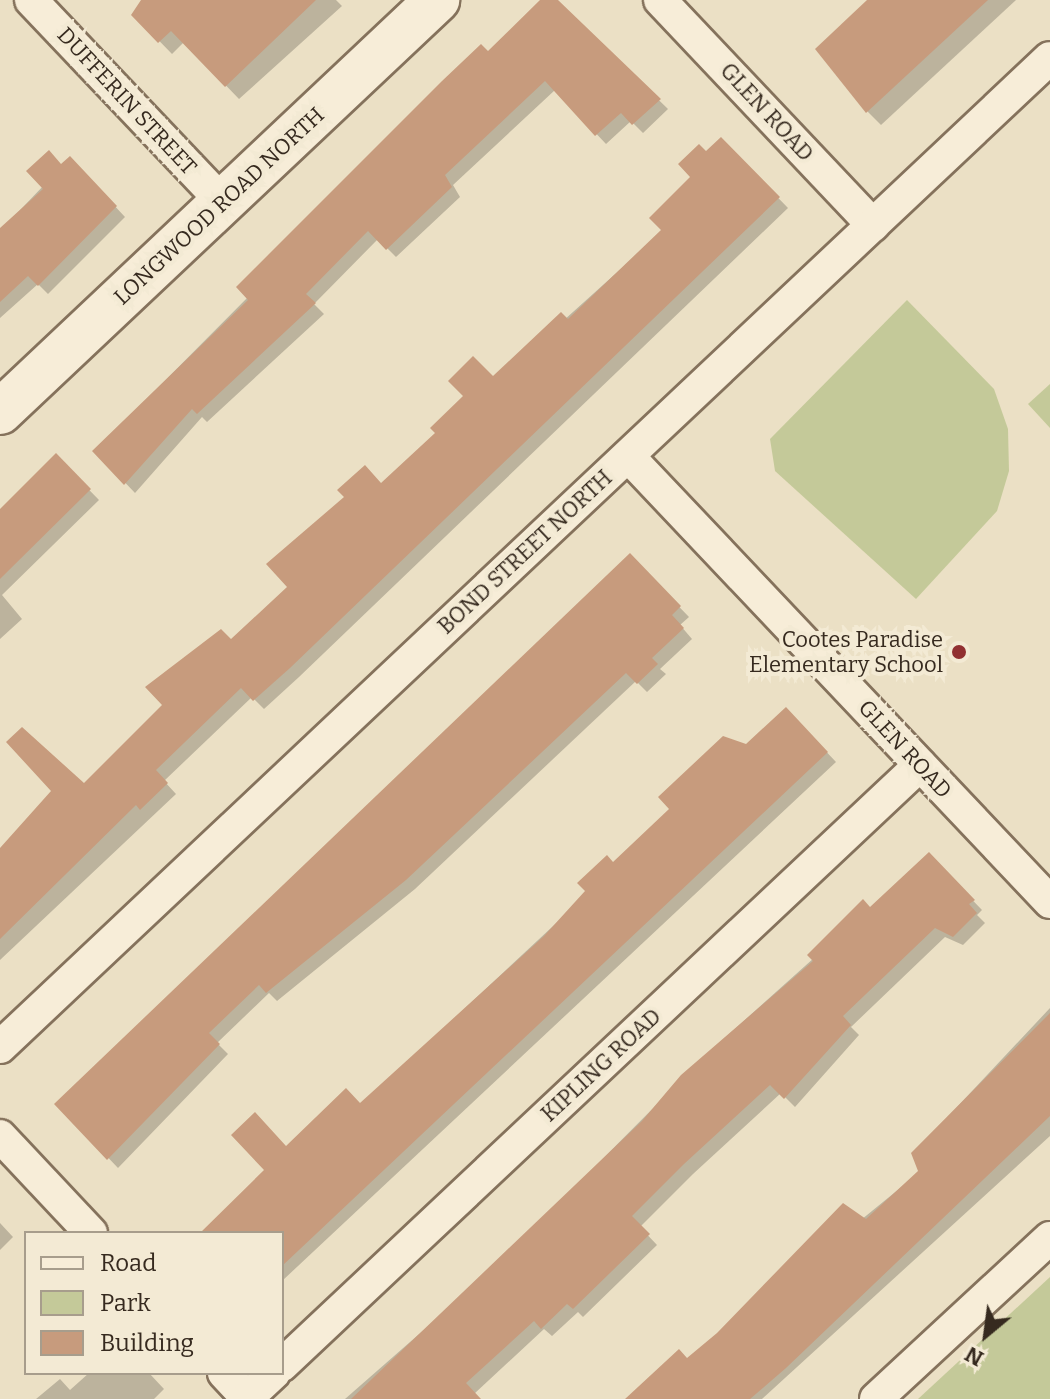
<!DOCTYPE html>
<html>
<head>
<meta charset="utf-8">
<style>
	body { margin:0 }
	#map { position:relative; width:1050px; height:1399px; overflow:hidden; background:#ebe0c5; font-family:Bitter,serif }
	div>[style] { position:absolute }
	.green>* { inset:0; background:#c4c999 }
	.shadow>* { inset:0; background:#0003 }
	.building>* { inset:0; background:#c79b7d }
	.roads { filter:drop-shadow(2px 0 #85725c) drop-shadow(-2px 0 #85725c) drop-shadow(0 2px #85725c) drop-shadow(0 -2px #85725c) }
	.street>* { height:32px; margin:-16px; padding:0 16px; transform-origin:16px; border-radius:16px; background:#f7edd8 }
	.secondary>* { height:44px; margin:-22px; padding:0 22px; transform-origin:22px; border-radius:22px; background:#f7edd8 }
	.dots>* { width:22px; height:22px; translate:-50% -50%; box-sizing:border-box; border:4px solid #f3ead4; border-radius:50% }
	span { translate:-50% -50%; white-space:nowrap; text-align:center; line-height:1.15; -webkit-text-stroke:8px #f3ead4; paint-order:stroke }
	.street-label { font-size:22px; color:#362a1f }
	.poi-label { font-size:22px; color:#362a1f }
	.right { translate:-100% -50%; text-align:right }
	.legend { position:absolute; left:24px; top:1231px; width:260px; height:144px; box-sizing:border-box; background:#f3ead4; border:2px solid #a79d8c; margin:0; padding:10px 14px; list-style:none; font-size:24px; color:#362a1f }
	.legend li { display:flex; align-items:center; gap:16px; height:40px }
	.legend b { width:40px; border:2px solid #a79d8c }
	.north { position:absolute; left:946px; top:1295px; width:80px; height:80px; -webkit-text-stroke:6px #f3ead4; paint-order:stroke; rotate:209deg; font-size:22px; font-weight:700; line-height:32px; text-align:center; color:#362a1f }
	.north::after { content:''; display:block; margin:auto; width:28px; height:36px; background:#362a1f; clip-path:polygon(50% 0,100% 100%,50% 72%,0 100%) }
</style>
</head>
<body>
<div id="map">
	<div class="green">
		<div style="clip-path:polygon(907px 300px,994px 389px,1008px 429px,1009px 471px,997px 511px,916px 599px,775px 471px,770px 439px)"></div>
		<div style="clip-path:polygon(1050px 384px,1050px 428px,1028px 404px)"></div>
		<div style="clip-path:polygon(1050px 1277px,1050px 1399px,918px 1399px)"></div>
	</div>
	<div class="shadow">
		<div style="clip-path:polygon(150px 0,336px 0,342px 6px,239px 99px,184px 42px,172px 54px,134px 15px)"></div>
		<div style="clip-path:polygon(543px 0,556px 0,668px 109px,643px 133px,631px 121px,606px 144px,555px 90px,453px 185px,460px 197px,396px 257px,378px 239px,314px 304px,324px 314px,207px 422px,202px 417px,135px 493px,95px 451px)"></div>
		<div style="clip-path:polygon(869px 0,1016px 0,881px 125px,867px 111px)"></div>
		<div style="clip-path:polygon(721px 139px,788px 208px,299px 677px,264px 709px,252px 697px,164px 781px,176px 794px,0 960px,0 851px,84px 786px,290px 588px,381px 485px,664px 230px)"></div>
		<div style="clip-path:polygon(70px 158px,125px 217px,48px 294px,38px 284px,0 318px,0 231px)"></div>
		<div style="clip-path:polygon(56px 456px,99px 500px,2px 595px,22px 619px,0 639px,0 510px)"></div>
		<div style="clip-path:polygon(630px 556px,689px 617px,680px 625px,692px 639px,660px 669px,666px 674px,647px 692px,636px 681px,415px 889px,277px 1001px,269px 993px,217px 1043px,228px 1054px,118px 1168px,57px 1104px)"></div>
		<div style="clip-path:polygon(786px 709px,836px 762px,282px 1281px,282px 1233px,209px 1233px,286px 1148px,360px 1106px)"></div>
		<div style="clip-path:polygon(929px 855px,982px 910px,977px 915px,985px 923px,963px 945px,945px 937px,851px 1027px,859px 1035px,795px 1107px,781px 1093px,693px 1174px,640px 1227px,657px 1245px,583px 1317px,578px 1312px,552px 1336px,544px 1329px,474px 1394px,479px 1399px,345px 1399px,491px 1271px,709px 1052px)"></div>
		<div style="clip-path:polygon(1050px 1008px,1050px 1136px,762px 1399px,628px 1399px,688px 1361px,921px 1171px,913px 1154px)"></div>
		<div style="clip-path:polygon(0 1223px,13px 1237px,0 1250px)"></div>
		<div style="clip-path:polygon(89px 1373px,149px 1373px,164px 1389px,154px 1399px,36px 1399px,60px 1379px,70px 1390px)"></div>
	</div>
	<div class="building">
		<div style="clip-path:polygon(141px 0,316px 0,225px 87px,171px 31px,158px 43px,131px 15px)"></div>
		<div style="clip-path:polygon(540px 0,558px 0,661px 99px,632px 125px,621px 113px,595px 136px,545px 81px,445px 175px,452px 187px,386px 250px,368px 231px,306px 294px,316px 303px,197px 414px,192px 409px,124px 485px,92px 451px,248px 300px,236px 287px,442px 81px,481px 44px,488px 51px)"></div>
		<div style="clip-path:polygon(867px 0,988px 0,866px 113px,815px 49px)"></div>
		<div style="clip-path:polygon(721px 137px,780px 197px,290px 668px,253px 701px,241px 688px,156px 770px,168px 783px,140px 810px,136px 805px,0 939px,0 848px,51px 791px,6px 742px,22px 727px,84px 783px,162px 705px,145px 687px,221px 629px,231px 639px,287px 587px,266px 564px,344px 497px,337px 490px,365px 465px,381px 483px,435px 433px,430px 428px,463px 396px,448px 381px,473px 356px,493px 376px,561px 312px,568px 319px,661px 230px,649px 218px,690px 177px,678px 164px,699px 144px,706px 151px)"></div>
		<div style="clip-path:polygon(49px 150px,61px 164px,70px 156px,117px 206px,38px 286px,28px 276px,0 302px,0 228px,43px 189px,26px 171px)"></div>
		<div style="clip-path:polygon(56px 453px,91px 489px,0 579px,0 509px)"></div>
		<div style="clip-path:polygon(630px 553px,681px 606px,672px 615px,684px 628px,652px 658px,658px 664px,637px 684px,626px 673px,406px 880px,266px 993px,259px 985px,209px 1033px,220px 1044px,107px 1160px,54px 1104px)"></div>
		<div style="clip-path:polygon(786px 707px,828px 752px,282px 1266px,282px 1233px,200px 1233px,264px 1170px,231px 1135px,255px 1112px,286px 1146px,346px 1088px,360px 1103px,544px 936px,585px 891px,577px 883px,607px 855px,613px 862px,669px 809px,658px 797px,723px 736px,746px 744px)"></div>
		<div style="clip-path:polygon(929px 852px,975px 900px,969px 904px,977px 913px,953px 937px,935px 928px,843px 1016px,851px 1025px,784px 1099px,770px 1085px,684px 1164px,632px 1216px,650px 1234px,573px 1309px,567px 1304px,541px 1329px,534px 1321px,466px 1383px,481px 1399px,351px 1399px,642px 1121px,681px 1075px,813px 961px,807px 955px,863px 899px,870px 907px)"></div>
		<div style="clip-path:polygon(1050px 1013px,1050px 1116px,786px 1368px,750px 1399px,625px 1399px,679px 1349px,687px 1358px,717px 1333px,843px 1203px,866px 1219px,918px 1171px,911px 1153px)"></div>
	</div>
	<div class="roads">
		<div class="street">
			<div style="left:31px;top:0;width:279px;rotate:46.5deg"></div>
			<div style="left:660px;top:0;width:310px;rotate:46.6deg"></div>
			<div style="left:628px;top:456px;width:614px;rotate:46.58deg"></div>
			<div style="left:0;top:1047px;width:1442px;rotate:-43.29deg"></div>
			<div style="left:0;top:1136px;width:133px;rotate:46.8deg"></div>
			<div style="left:282px;top:1365px;width:876px;rotate:-43.24deg"></div>
			<div style="left:224px;top:1373px;width:35px;rotate:47deg"></div>
			<div style="left:246px;top:1399px;width:38px;rotate:-43deg"></div>
			<div style="left:876px;top:1399px;width:237px;rotate:-42.8deg"></div>
		</div>
		<div class="secondary">
			<div style="left:0;top:412px;width:601px;rotate:-43.31deg"></div>
		</div>
	</div>
	<div class="dots">
		<div style="left:959px;top:652px;background:#913031"></div>
	</div>
	<div class="street-label">
		<span style="left:127px;top:101px;rotate:47deg">DUFFERIN STREET</span>
		<span style="left:767px;top:112px;rotate:47deg">GLEN ROAD</span>
		<span style="left:219px;top:206px;rotate:-43deg">LONGWOOD ROAD NORTH</span>
		<span style="left:525px;top:552px;rotate:-43deg">BOND STREET NORTH</span>
		<span style="left:905px;top:749px;rotate:47deg">GLEN ROAD</span>
		<span style="left:601px;top:1065px;rotate:-43deg">KIPLING ROAD</span>
	</div>
	<div class="poi-label">
		<span class="right" style="left:943px;top:652px">Cootes Paradise<br>Elementary School</span>
	</div>
	<ul class="legend">
	<li><b style="height:10px;background:#f7edd8"></b>Road</li>
	<li><b style="height:22px;background:#c4c999"></b>Park</li>
	<li><b style="height:22px;background:#c79b7d"></b>Building</li>
	</ul>
	<div class="north">N</div>
</div>
</body>
</html>
